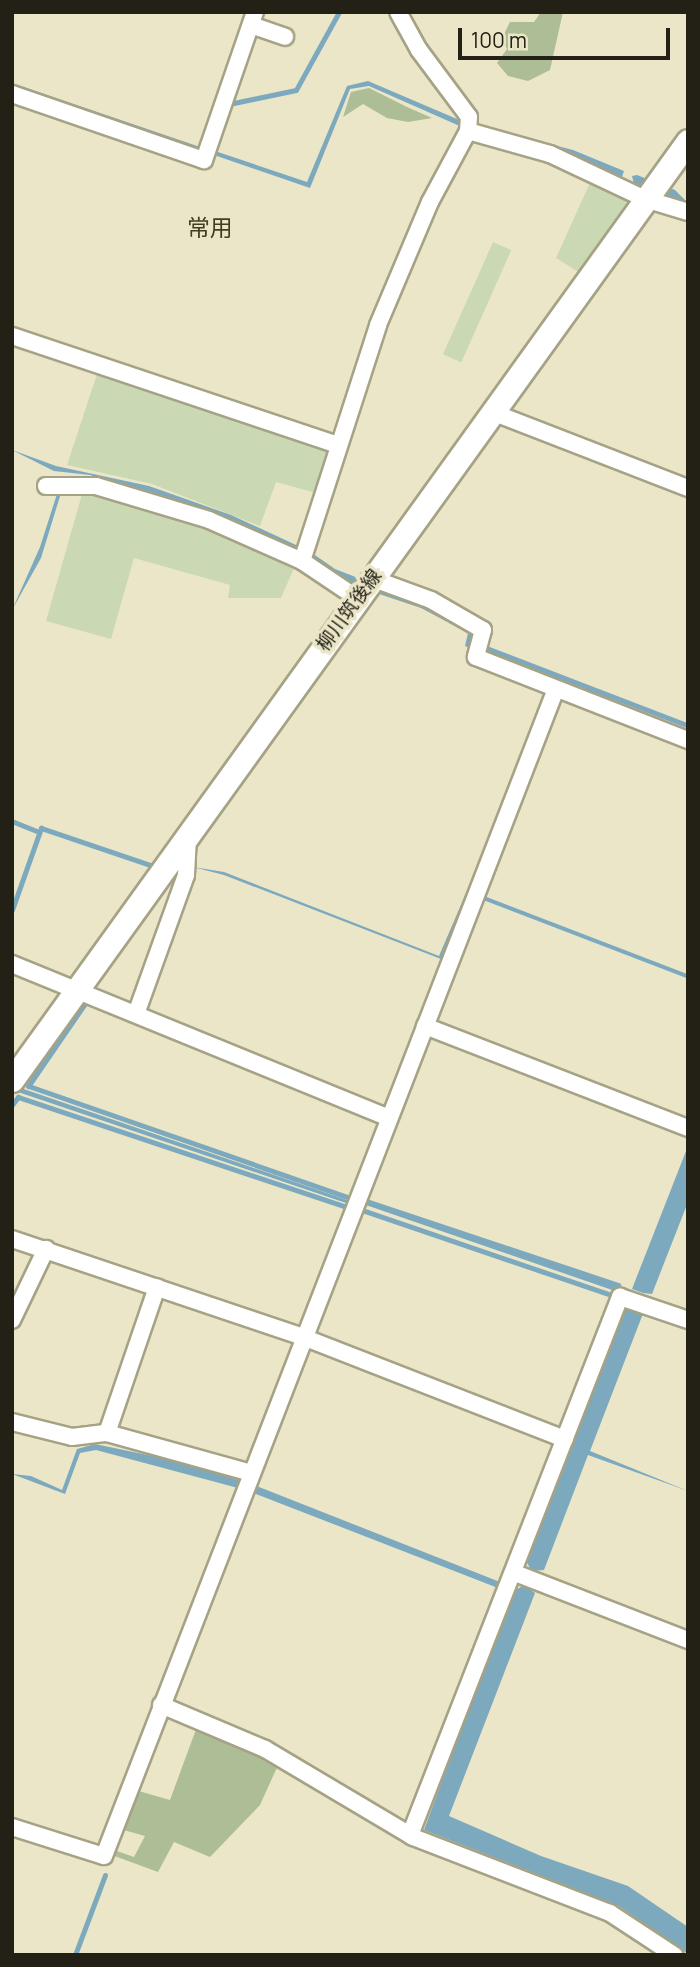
<!DOCTYPE html>
<html>
<head>
<meta charset="utf-8">
<style>
	body { margin:0 }
	#map { position:relative; width:700px; height:1967px; overflow:hidden; background:#ebe6c8; font-family:Manrope,"Noto Sans JP",sans-serif }
	div>[style] { position:absolute }
	.green>* { inset:0; background:#cad9b4; transform-origin:0 0 }
	.forest>* { inset:0; background:#adbd95 }
	.water>* { inset:0; background:#7ca9be; transform-origin:0 0 }
	.stream>* { height:4.5px; margin:-2.25px; padding:0 2.25px; transform-origin:2.25px; border-radius:2.25px; background:#7ca9be }
	.roads { filter:drop-shadow(2px 0 #a6a285) drop-shadow(-2px 0 #a6a285) drop-shadow(0 2px #a6a285) drop-shadow(0 -2px #a6a285) }
	.street>* { height:16px; margin:-8px; padding:0 8px; transform-origin:8px; border-radius:8px; background:#fff }
	.secondary>* { height:23px; margin:-11.5px; padding:0 11.5px; transform-origin:11.5px; border-radius:11.5px; background:#fff }
	span { translate:-50% -50%; white-space:nowrap; text-align:center; line-height:1.15; -webkit-text-stroke:7px #ebe6c8; paint-order:stroke }
	.street-label { font-size:19px; color:#232116 }
	.quarter-label { font-size:23px; color:#413c23 }
	.frame { position:absolute; inset:0; border:14px solid #232116; pointer-events:none }
	.scale { position:absolute; left:458px; top:28px; width:212px; height:32px; box-sizing:border-box; border:4px solid #232116; border-top:0; padding-left:9px; font-size:21px; line-height:24px; white-space:nowrap; color:#232116; -webkit-text-stroke:5px #ebe6c8; paint-order:stroke }
</style>
</head>
<body>
<div id="map">
	<div class="green">
		<div style="clip-path:polygon(593px 176px,631px 200px,582px 274px,556px 258px)"></div>
		<div style="left:493px;top:242px;width:20px;height:123px;rotate:24deg"></div>
		<div style="clip-path:polygon(99px 368px,322px 444px,330px 451px,316px 493px,276px 482px,260px 526px,152px 484px,67px 465px)"></div>
		<div style="clip-path:polygon(84px 487px,177px 512px,295px 566px,281px 598px,228px 598px,230px 585px,134px 558px,111px 639px,46px 621px)"></div>
	</div>
	<div class="forest">
		<div style="clip-path:polygon(541px 12px,563px 12px,550px 70px,528px 81px,508px 76px,497px 63px,507px 49px,502px 38px,510px 22px,534px 22px)"></div>
		<div style="clip-path:polygon(369px 88px,407px 107px,432px 118px,408px 122px,387px 118px,363px 104px,343px 117px,351px 92px)"></div>
		<div style="clip-path:polygon(198px 1724px,279px 1763px,260px 1805px,210px 1857px,174px 1842px,158px 1872px,109px 1854px,111px 1849px,134px 1857px,145px 1836px,120px 1829px,135px 1790px,170px 1800px)"></div>
	</div>
	<div class="water">
		<div style="clip-path:polygon(368px 81px,464px 122px,573px 150px,624px 171px,622px 177px,545px 145px,462px 127px,369px 86px,350px 89px,310px 188px,214px 155px,215px 151px,307px 182px,347px 86px)"></div>
		<div style="clip-path:polygon(12px 83px,203px 148px,202px 151px,12px 87px)"></div>
		<div style="clip-path:polygon(637px 175px,675px 190px,688px 203px,634px 184px,632px 176px)"></div>
		<div style="clip-path:polygon(12px 450px,56px 466px,149px 486px,231px 515px,309px 551px,335px 569px,425px 604px,474px 632px,470px 648px,465px 646px,468px 633px,421px 608px,361px 588px,203px 508px,90px 475px,54px 471px)"></div>
		<div style="clip-path:polygon(61px 493px,41px 558px,12px 610px,40px 547px,57px 494px)"></div>
		<div style="left:487px;top:646px;width:216px;height:5px;rotate:21deg"></div>
		<div style="clip-path:polygon(193px 867px,224px 872px,439px 956px,466px 893px,470px 893px,441px 959px,224px 875px)"></div>
		<div style="left:484px;top:896px;width:219px;height:4px;rotate:21deg"></div>
		<div style="clip-path:polygon(12px 1085px,350px 1201px,366px 1201px,620px 1288px,618px 1292px,363px 1204px,349px 1204px,12px 1090px)"></div>
		<div style="clip-path:polygon(688px 1146px,688px 1202px,652px 1294px,643px 1293px,632px 1289px)"></div>
		<div style="clip-path:polygon(626px 1305px,644px 1311px,590px 1451px,688px 1491px,588px 1455px,544px 1570px,531px 1571px,527px 1562px)"></div>
		<div style="clip-path:polygon(95px 1444px,167px 1459px,241px 1481px,238px 1488px,96px 1450px,80px 1453px,65px 1494px,12px 1474px,31px 1476px,62px 1490px,77px 1449px)"></div>
		<div style="clip-path:polygon(254px 1485px,500px 1582px,498px 1588px,251px 1492px)"></div>
		<div style="clip-path:polygon(524px 1585px,535px 1593px,449px 1816px,541px 1856px,628px 1886px,688px 1927px,688px 1954px,619px 1906px,424px 1830px,512px 1592px)"></div>
	</div>
	<div class="stream">
		<div style="left:229px;top:104px;width:68px;rotate:-11.8deg"></div>
		<div style="left:296px;top:90px;width:89px;rotate:-61.1deg"></div>
		<div style="left:12px;top:821px;width:29px;rotate:22deg"></div>
		<div style="left:12px;top:910px;width:87px;rotate:-70.5deg"></div>
		<div style="left:41px;top:828px;width:121px;rotate:18.7deg"></div>
		<div style="left:86px;top:1003px;width:101px;rotate:124.5deg"></div>
		<div style="left:29px;top:1086px;width:344px;rotate:19.2deg"></div>
		<div style="left:12px;top:1105px;width:10px;rotate:-53deg"></div>
		<div style="left:18px;top:1097px;width:350px;rotate:18.5deg"></div>
		<div style="left:363px;top:1200px;width:269px;rotate:18.4deg"></div>
		<div style="left:359px;top:1209px;width:270px;rotate:18.8deg"></div>
		<div style="left:75px;top:1955px;width:85px;rotate:-69.4deg"></div>
	</div>
	<div class="roads">
		<div class="street">
			<div style="left:251px;top:25px;width:36px;rotate:19deg"></div>
			<div style="left:12px;top:94px;width:203px;rotate:19deg"></div>
			<div style="left:204px;top:160px;width:157px;rotate:-71deg"></div>
			<div style="left:468px;top:131px;width:85px;rotate:15.7deg"></div>
			<div style="left:550px;top:154px;width:105px;rotate:25.3deg"></div>
			<div style="left:645px;top:199px;width:45px;rotate:16.8deg"></div>
			<div style="left:12px;top:336px;width:344px;rotate:18.5deg"></div>
			<div style="left:492px;top:412px;width:210px;rotate:21.2deg"></div>
			<div style="left:46px;top:486px;width:50px"></div>
			<div style="left:96px;top:486px;width:118px;rotate:16.7deg"></div>
			<div style="left:209px;top:520px;width:102px;rotate:23.8deg"></div>
			<div style="left:302px;top:561px;width:66px;rotate:33.9deg"></div>
			<div style="left:302px;top:561px;width:248px;rotate:-72.1deg"></div>
			<div style="left:378px;top:325px;width:134px;rotate:-67.1deg"></div>
			<div style="left:430px;top:202px;width:81px;rotate:-61.8deg"></div>
			<div style="left:468px;top:131px;width:14px;rotate:-86deg"></div>
			<div style="left:469px;top:117px;width:84px;rotate:-126.7deg"></div>
			<div style="left:419px;top:50px;width:43px;rotate:-118.9deg"></div>
			<div style="left:371px;top:578px;width:64px;rotate:20.1deg"></div>
			<div style="left:431px;top:600px;width:60px;rotate:30deg"></div>
			<div style="left:483px;top:630px;width:28px;rotate:105deg"></div>
			<div style="left:476px;top:657px;width:228px;rotate:21.4deg"></div>
			<div style="left:12px;top:964px;width:407px;rotate:22.2deg"></div>
			<div style="left:136px;top:1014px;width:148px;rotate:-70.2deg"></div>
			<div style="left:186px;top:875px;width:39px;rotate:-87deg"></div>
			<div style="left:425px;top:1026px;width:282px;rotate:21.2deg"></div>
			<div style="left:12px;top:1239px;width:307px;rotate:18.6deg"></div>
			<div style="left:303px;top:1337px;width:281px;rotate:21.3deg"></div>
			<div style="left:12px;top:1320px;width:79px;rotate:-64.4deg"></div>
			<div style="left:12px;top:1422px;width:62px;rotate:14deg"></div>
			<div style="left:72px;top:1437px;width:35px;rotate:-7deg"></div>
			<div style="left:107px;top:1433px;width:149px;rotate:15.5deg"></div>
			<div style="left:107px;top:1433px;width:154px;rotate:-71.1deg"></div>
			<div style="left:515px;top:1573px;width:186px;rotate:21.2deg"></div>
			<div style="left:161px;top:1705px;width:113px;rotate:22.9deg"></div>
			<div style="left:265px;top:1749px;width:172px;rotate:30.7deg"></div>
			<div style="left:413px;top:1837px;width:211px;rotate:21.1deg"></div>
			<div style="left:610px;top:1913px;width:77px;rotate:33.3deg"></div>
			<div style="left:12px;top:1827px;width:96px;rotate:17.5deg"></div>
			<div style="left:104px;top:1856px;width:1251px;rotate:-68.83deg"></div>
			<div style="left:410px;top:1835px;width:578px;rotate:-68.68deg"></div>
			<div style="left:620px;top:1297px;width:72px;rotate:18.7deg"></div>
		</div>
		<div class="secondary">
			<div style="left:12px;top:1080px;width:1157px;rotate:-54.25deg"></div>
		</div>
	</div>
	<div class="street-label">
		<span style="left:349px;top:610px;rotate:-54deg">柳川筑後線</span>
	</div>
	<div class="quarter-label">
		<span style="left:210px;top:227px">常用</span>
	</div>
	<div class="frame"></div>
	<div class="scale">100 m</div>
</div>
</body>
</html>
